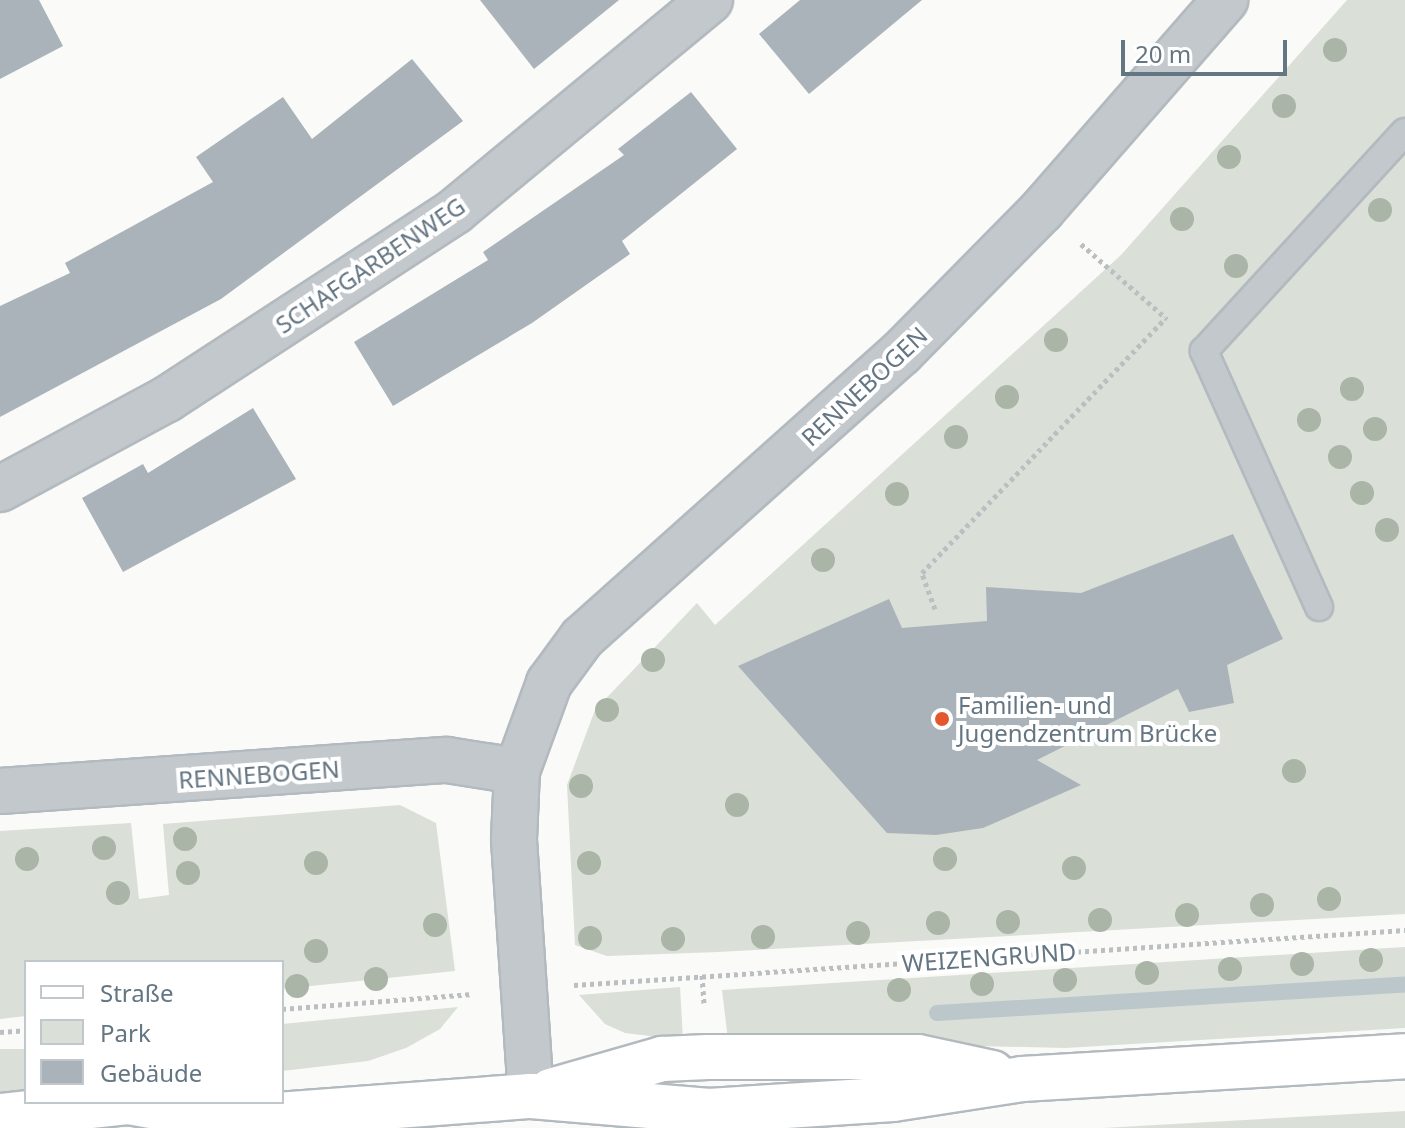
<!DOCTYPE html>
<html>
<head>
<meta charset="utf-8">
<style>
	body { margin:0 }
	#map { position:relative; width:1405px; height:1128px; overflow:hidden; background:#fafaf8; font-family:"Noto Sans",sans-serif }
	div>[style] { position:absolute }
	.green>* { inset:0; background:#dadfd7; transform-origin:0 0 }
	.stream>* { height:16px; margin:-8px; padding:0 8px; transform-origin:8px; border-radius:8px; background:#bbc7cb }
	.building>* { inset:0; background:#aab3b9 }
	.path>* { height:5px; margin-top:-2.5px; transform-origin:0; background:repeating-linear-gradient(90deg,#bbbfc2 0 4px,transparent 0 8px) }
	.roads { filter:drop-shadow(2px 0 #b3babf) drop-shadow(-2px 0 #b3babf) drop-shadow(0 2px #b3babf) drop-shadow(0 -2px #b3babf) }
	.lane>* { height:26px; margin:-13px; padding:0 13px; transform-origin:13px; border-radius:13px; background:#c3c8cc }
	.street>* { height:44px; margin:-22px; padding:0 22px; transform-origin:22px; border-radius:22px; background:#c3c8cc }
	.secondary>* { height:44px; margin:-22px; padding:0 22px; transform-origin:22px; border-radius:22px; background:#fff }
	.trees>* { width:24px; height:24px; margin:-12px; border-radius:50%; background:#aab4a7 }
	.dots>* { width:22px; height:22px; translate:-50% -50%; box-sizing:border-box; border:4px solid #fff; border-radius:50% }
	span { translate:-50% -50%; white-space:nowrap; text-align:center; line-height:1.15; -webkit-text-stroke:8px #fff; paint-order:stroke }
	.street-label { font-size:24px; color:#657683 }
	.poi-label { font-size:24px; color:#657683 }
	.left { translate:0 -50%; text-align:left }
	.legend { position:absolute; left:24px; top:960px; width:260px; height:144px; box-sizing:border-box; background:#fff; border:2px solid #c1c8cd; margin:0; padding:10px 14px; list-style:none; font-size:24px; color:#657683 }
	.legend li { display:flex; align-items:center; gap:16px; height:40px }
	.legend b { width:40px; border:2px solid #c1c8cd }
	.scale { position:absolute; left:1121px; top:40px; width:166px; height:36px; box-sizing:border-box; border:4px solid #657683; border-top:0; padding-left:10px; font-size:24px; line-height:28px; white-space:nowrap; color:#657683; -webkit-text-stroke:6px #fff; paint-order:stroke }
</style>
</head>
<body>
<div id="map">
	<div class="green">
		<div style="clip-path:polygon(1347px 0,1405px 0,1405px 914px,718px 952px,607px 956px,575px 945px,567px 785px,595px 710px,697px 603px,715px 625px,1121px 255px)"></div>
		<div style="clip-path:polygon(400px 805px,436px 823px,455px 971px,282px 989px,282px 962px,26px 962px,26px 1016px,0 1019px,0 831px,131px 823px,139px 899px,169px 895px,163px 824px)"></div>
		<div style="clip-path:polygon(1405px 947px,1405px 1028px,1065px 1048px,728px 1040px,722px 990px)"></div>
		<div style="clip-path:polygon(680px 987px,683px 1040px,625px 1033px,605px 1024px,579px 995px)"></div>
		<div style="clip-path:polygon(458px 1007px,440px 1029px,406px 1048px,368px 1061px,282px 1071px,282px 1024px)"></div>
		<div style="left:26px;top:1049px;width:43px;height:26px;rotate:90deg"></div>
		<div style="clip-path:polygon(1405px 1111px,1405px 1128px,1103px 1128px)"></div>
	</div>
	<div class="stream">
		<div style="left:937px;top:1013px;width:469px;rotate:-3.5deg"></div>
	</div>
	<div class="building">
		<div style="clip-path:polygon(0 0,39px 0,63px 46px,0 79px)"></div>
		<div style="clip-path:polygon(480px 0,619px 0,534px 69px)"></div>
		<div style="clip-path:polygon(800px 0,922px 0,809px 94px,759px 34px)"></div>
		<div style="clip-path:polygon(412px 59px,463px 121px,221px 299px,0 417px,0 306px,70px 273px,65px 263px,213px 182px,196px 157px,283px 97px,312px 139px)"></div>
		<div style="clip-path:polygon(691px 92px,737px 149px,622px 241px,630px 254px,532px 323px,393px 406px,354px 342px,488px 260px,483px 252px,624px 155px,618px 149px)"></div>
		<div style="clip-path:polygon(253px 408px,296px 479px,123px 572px,82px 498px,143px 464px,148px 473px)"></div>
		<div style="clip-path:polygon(1233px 534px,1283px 639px,1227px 665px,1234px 703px,1189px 712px,1178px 689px,1037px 760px,1081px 785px,983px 828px,936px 835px,887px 833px,738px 666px,889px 599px,902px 628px,987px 621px,986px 587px,1081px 593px)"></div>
	</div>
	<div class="path">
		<div style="left:1081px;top:244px;width:114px;rotate:41.1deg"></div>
		<div style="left:935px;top:609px;width:38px;rotate:-110deg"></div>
		<div style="left:922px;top:573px;width:353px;rotate:-46.3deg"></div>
		<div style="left:702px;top:975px;width:31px;rotate:86deg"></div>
		<div style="left:574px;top:985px;width:833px;rotate:-3.79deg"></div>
		<div style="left:282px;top:1009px;width:191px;rotate:-4.5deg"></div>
		<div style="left:0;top:1032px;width:26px;rotate:-4deg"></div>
	</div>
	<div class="roads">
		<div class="lane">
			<div style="left:1319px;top:607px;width:281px;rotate:-114.2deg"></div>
			<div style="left:1204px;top:351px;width:297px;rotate:-47.5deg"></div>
		</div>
		<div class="street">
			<div style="left:0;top:489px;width:190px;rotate:-28.3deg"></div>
			<div style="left:167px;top:399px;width:344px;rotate:-33.1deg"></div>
			<div style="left:455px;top:211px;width:331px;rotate:-39.6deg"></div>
			<div style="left:0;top:791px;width:448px;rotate:-4deg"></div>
			<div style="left:447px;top:760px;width:71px;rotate:8.9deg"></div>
			<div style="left:531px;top:1096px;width:258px;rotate:-93.8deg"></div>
			<div style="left:514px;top:839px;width:68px;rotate:-87.5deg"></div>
			<div style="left:517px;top:771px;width:94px;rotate:-70deg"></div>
			<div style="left:549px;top:683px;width:56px;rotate:-53.7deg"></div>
			<div style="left:582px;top:638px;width:428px;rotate:-41.8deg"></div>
			<div style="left:901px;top:353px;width:201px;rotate:-45.4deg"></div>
			<div style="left:1042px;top:210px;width:279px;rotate:-48.9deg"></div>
		</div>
		<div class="secondary">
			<div style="left:551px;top:1091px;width:116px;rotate:-16.1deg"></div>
			<div style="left:662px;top:1059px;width:46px;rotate:-2.5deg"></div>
			<div style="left:708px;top:1057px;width:210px"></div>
			<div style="left:918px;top:1057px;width:76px;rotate:12.2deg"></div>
			<div style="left:0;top:1116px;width:130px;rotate:-6.2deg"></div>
			<div style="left:129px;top:1102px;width:97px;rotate:10.1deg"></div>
			<div style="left:224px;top:1119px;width:308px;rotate:-4.3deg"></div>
			<div style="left:531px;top:1096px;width:179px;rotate:4.8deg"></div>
			<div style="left:709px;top:1111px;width:184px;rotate:-3.7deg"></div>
			<div style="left:893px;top:1099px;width:131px;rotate:-8.8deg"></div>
			<div style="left:1022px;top:1079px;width:384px;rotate:-3.4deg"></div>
		</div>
	</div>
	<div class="trees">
		<div style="left:1335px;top:50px"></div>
		<div style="left:1284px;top:106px"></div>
		<div style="left:1229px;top:157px"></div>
		<div style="left:1380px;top:210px"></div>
		<div style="left:1182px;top:219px"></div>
		<div style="left:1236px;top:266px"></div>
		<div style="left:1056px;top:340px"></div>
		<div style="left:1352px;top:389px"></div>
		<div style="left:1007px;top:397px"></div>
		<div style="left:1309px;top:420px"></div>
		<div style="left:1375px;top:429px"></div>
		<div style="left:956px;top:437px"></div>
		<div style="left:1340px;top:457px"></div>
		<div style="left:1362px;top:493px"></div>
		<div style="left:897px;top:494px"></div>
		<div style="left:1387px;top:530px"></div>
		<div style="left:823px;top:560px"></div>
		<div style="left:653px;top:660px"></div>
		<div style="left:607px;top:710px"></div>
		<div style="left:1294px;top:771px"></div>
		<div style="left:581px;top:786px"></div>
		<div style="left:737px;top:805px"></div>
		<div style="left:185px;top:839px"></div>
		<div style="left:104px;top:848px"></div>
		<div style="left:27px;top:859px"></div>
		<div style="left:945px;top:859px"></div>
		<div style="left:316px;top:863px"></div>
		<div style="left:589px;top:863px"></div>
		<div style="left:1074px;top:868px"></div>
		<div style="left:188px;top:873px"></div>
		<div style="left:118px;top:893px"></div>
		<div style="left:1329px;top:899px"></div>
		<div style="left:1262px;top:905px"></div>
		<div style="left:1187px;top:915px"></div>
		<div style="left:1100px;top:920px"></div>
		<div style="left:1008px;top:922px"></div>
		<div style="left:938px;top:923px"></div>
		<div style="left:435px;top:925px"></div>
		<div style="left:858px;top:933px"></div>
		<div style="left:763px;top:937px"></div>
		<div style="left:590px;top:938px"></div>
		<div style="left:673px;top:939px"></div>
		<div style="left:316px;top:951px"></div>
		<div style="left:1371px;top:960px"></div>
		<div style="left:1302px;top:964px"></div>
		<div style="left:1230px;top:969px"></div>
		<div style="left:1147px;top:973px"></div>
		<div style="left:376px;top:979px"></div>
		<div style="left:1065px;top:980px"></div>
		<div style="left:982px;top:984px"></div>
		<div style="left:297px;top:986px"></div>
		<div style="left:899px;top:990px"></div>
	</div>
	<div class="dots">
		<div style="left:942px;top:719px;background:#e4572e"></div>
	</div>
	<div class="street-label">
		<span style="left:370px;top:265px;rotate:-34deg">SCHAFGARBENWEG</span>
		<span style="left:864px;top:386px;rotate:-43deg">RENNEBOGEN</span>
		<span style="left:259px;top:774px;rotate:-4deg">RENNEBOGEN</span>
		<span style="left:989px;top:957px;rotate:-4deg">WEIZENGRUND</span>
	</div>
	<div class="poi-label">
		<span class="left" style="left:958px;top:719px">Familien- und<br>Jugendzentrum Brücke</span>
	</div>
	<ul class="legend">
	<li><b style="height:10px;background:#fff"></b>Straße</li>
	<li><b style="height:22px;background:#dadfd7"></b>Park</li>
	<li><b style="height:22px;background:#aab3b9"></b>Gebäude</li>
	</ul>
	<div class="scale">20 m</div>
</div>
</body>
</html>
